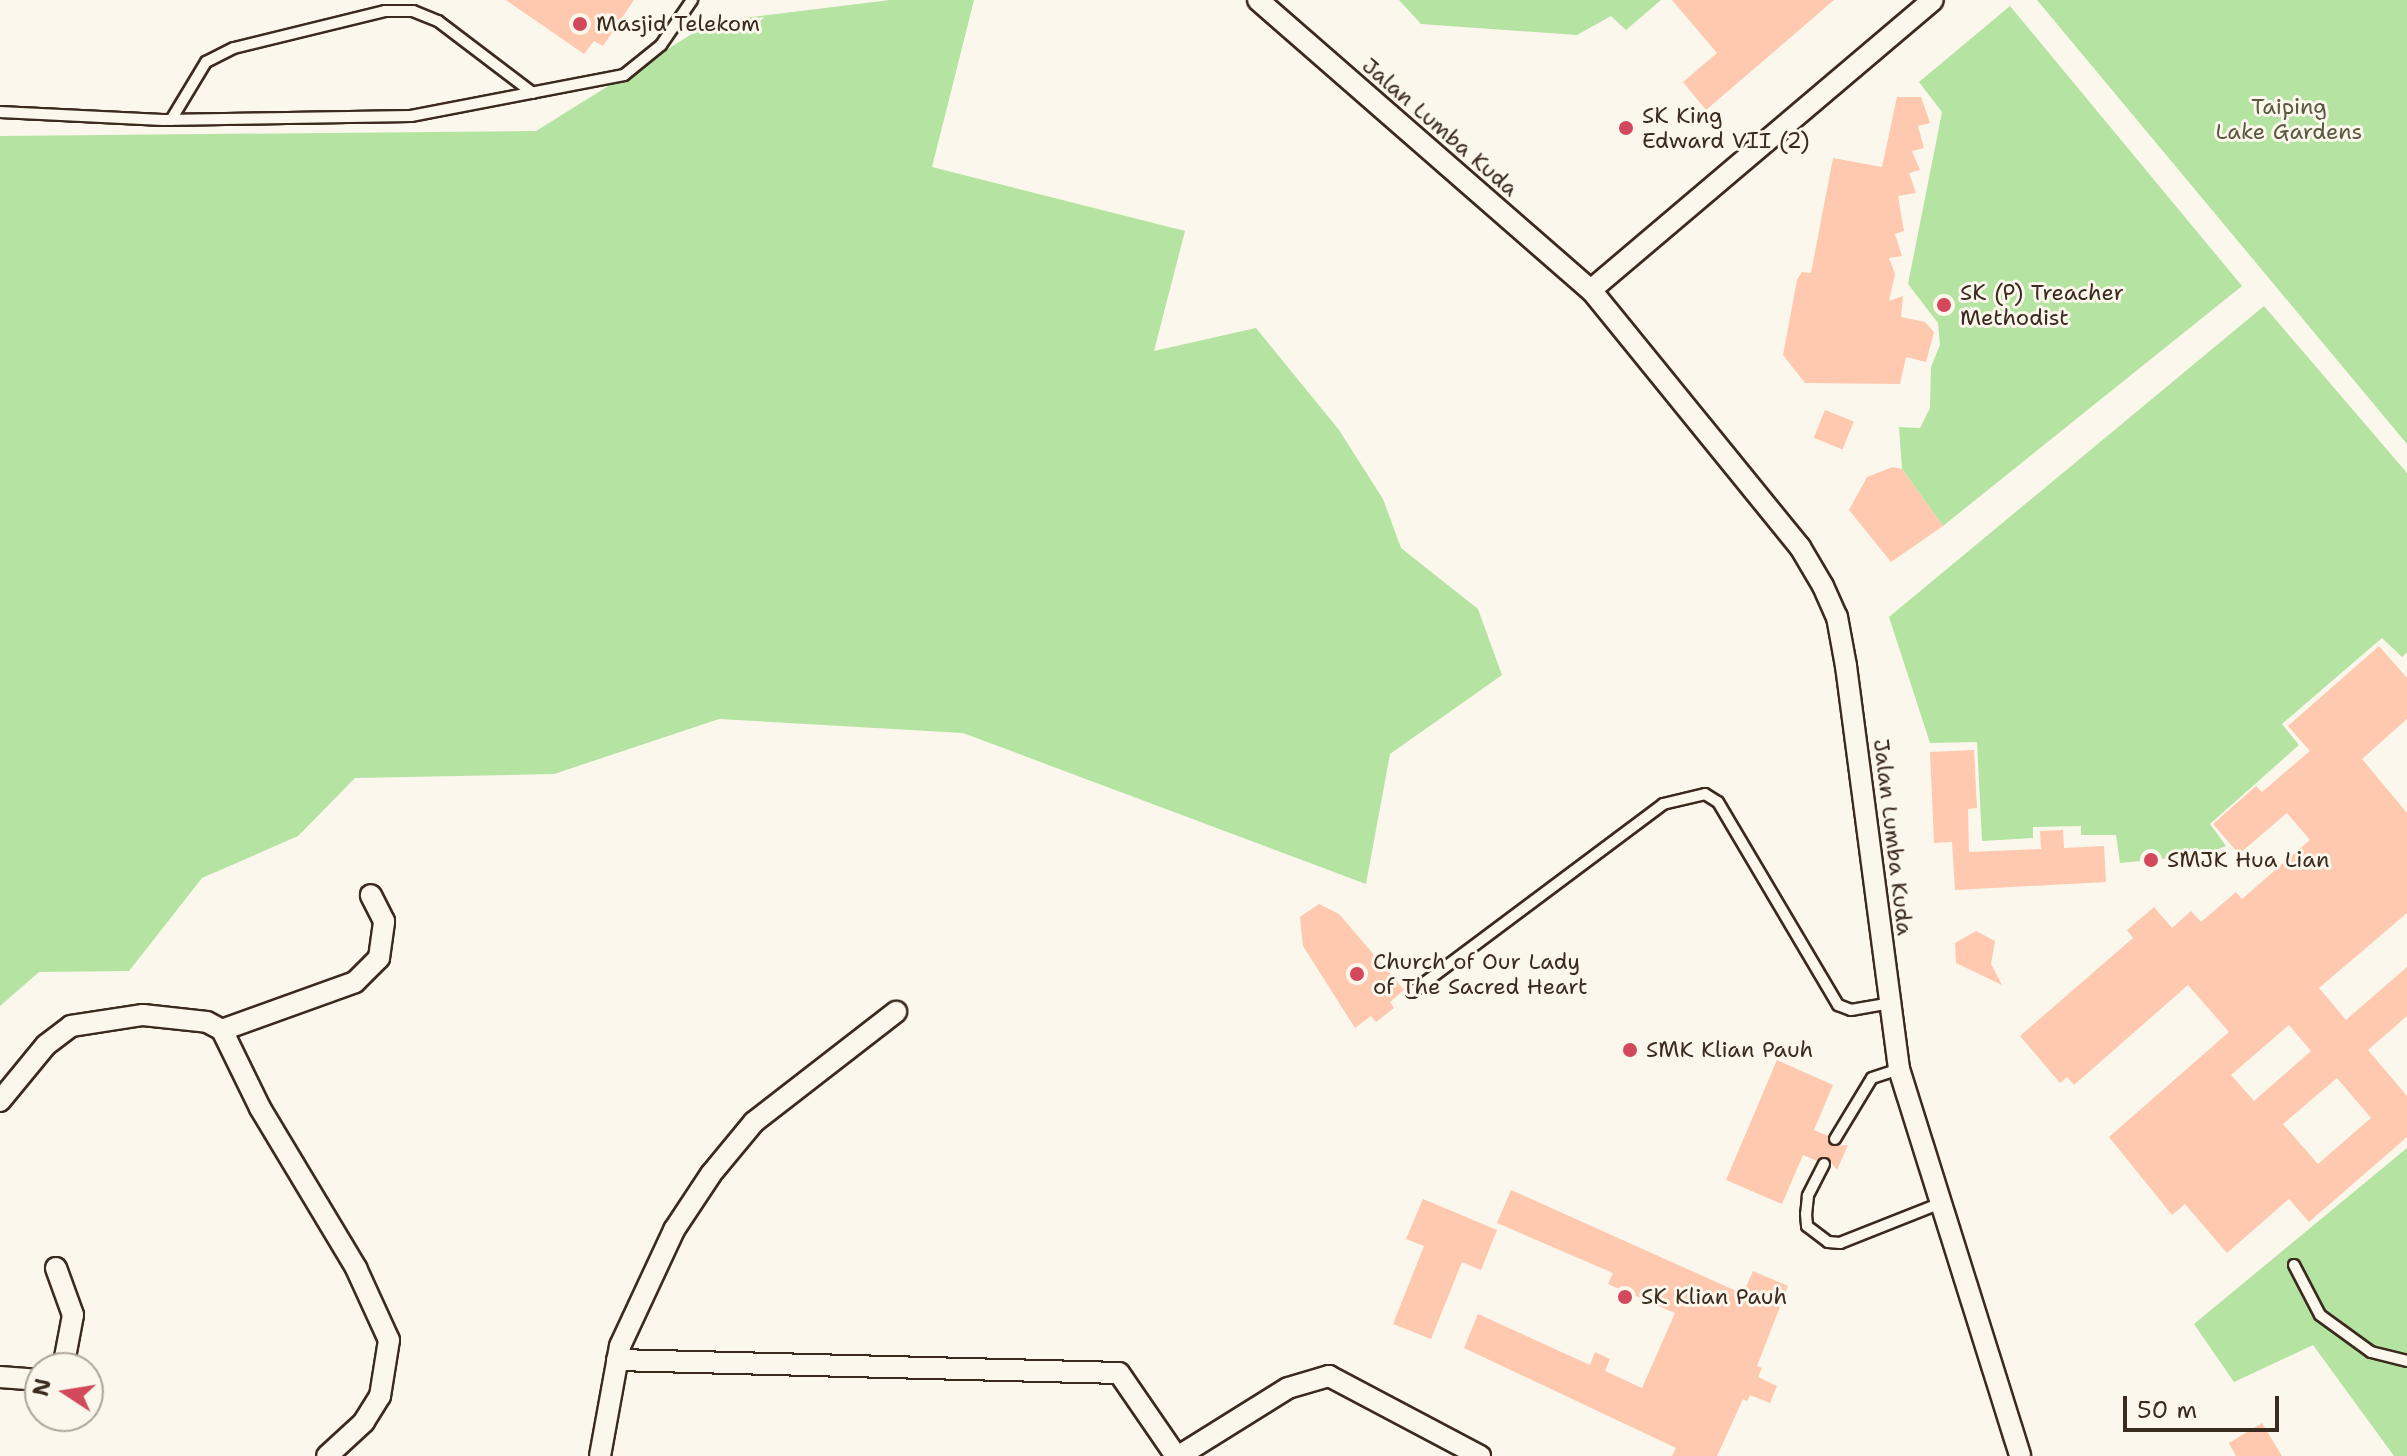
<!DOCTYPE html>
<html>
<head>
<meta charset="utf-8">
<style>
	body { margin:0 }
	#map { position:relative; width:2407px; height:1456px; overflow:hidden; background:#fbf7ec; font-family:"Shantell Sans",sans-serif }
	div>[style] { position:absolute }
	.green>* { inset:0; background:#b5e3a1 }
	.building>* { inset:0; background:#fec9ae; transform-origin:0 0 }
	.roads { filter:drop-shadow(2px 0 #3b2a1e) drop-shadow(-2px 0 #3b2a1e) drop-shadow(0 2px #3b2a1e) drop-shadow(0 -2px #3b2a1e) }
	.service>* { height:10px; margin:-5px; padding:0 5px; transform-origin:5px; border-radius:5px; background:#fbf7ec }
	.minor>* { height:20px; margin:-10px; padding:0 10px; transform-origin:10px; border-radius:10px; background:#fbf7ec }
	.dots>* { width:22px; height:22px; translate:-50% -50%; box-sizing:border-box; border:4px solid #fbf7ec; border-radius:50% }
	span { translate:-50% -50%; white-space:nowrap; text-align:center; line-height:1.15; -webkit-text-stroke:6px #fbf7ec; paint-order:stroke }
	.poi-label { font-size:22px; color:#3b2a1e }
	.left { translate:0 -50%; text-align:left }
	.park-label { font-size:22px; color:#5a583f }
	.street-label { font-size:22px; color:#3b2a1e }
	.north { position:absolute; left:24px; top:1352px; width:80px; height:80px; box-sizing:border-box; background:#fbf7ec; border:2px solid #aea59a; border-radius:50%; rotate:282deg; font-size:22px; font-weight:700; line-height:32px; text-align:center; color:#3b2a1e }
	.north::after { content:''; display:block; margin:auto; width:28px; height:36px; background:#d1495b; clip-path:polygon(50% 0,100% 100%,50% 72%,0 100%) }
	.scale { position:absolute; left:2123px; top:1396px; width:156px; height:36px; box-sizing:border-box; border:4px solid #3b2a1e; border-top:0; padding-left:10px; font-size:24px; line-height:28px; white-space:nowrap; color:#3b2a1e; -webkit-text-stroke:6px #fbf7ec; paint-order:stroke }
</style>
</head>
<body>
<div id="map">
	<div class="green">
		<div style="clip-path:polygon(890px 0,974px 0,932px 167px,1185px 231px,1154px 351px,1256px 328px,1339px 430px,1383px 499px,1401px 548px,1478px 609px,1502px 675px,1390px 754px,1366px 884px,963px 733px,719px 719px,554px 774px,355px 778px,298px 836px,202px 878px,129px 971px,39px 972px,0 1006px,0 136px,536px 131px,711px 22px)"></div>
		<div style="clip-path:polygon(1399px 0,1661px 0,1626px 30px,1611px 16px,1577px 35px,1421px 24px)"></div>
		<div style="clip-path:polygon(2037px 0,2407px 0,2407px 444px)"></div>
		<div style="clip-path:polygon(2010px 6px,2242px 286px,1943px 526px,1902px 469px,1899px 427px,1920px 428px,1930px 408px,1931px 367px,1940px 345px,1938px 323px,1908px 284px,1942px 112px,1919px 82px)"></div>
		<div style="clip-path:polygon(2264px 306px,2407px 473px,2407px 652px,2402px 657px,2382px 638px,2282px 724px,2299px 745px,2210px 824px,2226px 846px,2204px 855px,2120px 863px,2116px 835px,2081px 835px,2081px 826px,2033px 827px,2033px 838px,1982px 841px,1977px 742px,1930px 743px,1889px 617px)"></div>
		<div style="clip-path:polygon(2407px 1148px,2407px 1456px,2394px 1456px,2313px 1345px,2234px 1382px,2194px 1324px)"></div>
	</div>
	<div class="building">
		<div style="clip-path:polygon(506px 0,634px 0,603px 46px,594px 41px,584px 54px)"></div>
		<div style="clip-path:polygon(1672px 0,1834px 0,1706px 110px,1683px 82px,1717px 53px)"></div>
		<div style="clip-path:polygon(1897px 97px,1921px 97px,1930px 123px,1918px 126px,1924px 148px,1912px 151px,1920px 170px,1909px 173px,1916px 193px,1898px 196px,1904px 231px,1895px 234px,1902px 256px,1889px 258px,1895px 274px,1889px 301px,1903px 296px,1901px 317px,1925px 322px,1934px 332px,1926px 362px,1906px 357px,1900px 384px,1805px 383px,1783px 355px,1797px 280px,1802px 272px,1811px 273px,1833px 158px,1882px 167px)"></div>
		<div style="left:1825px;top:410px;width:31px;height:30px;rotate:22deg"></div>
		<div style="clip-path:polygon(1893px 467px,1902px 469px,1943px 526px,1891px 562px,1849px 510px,1867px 477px)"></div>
		<div style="clip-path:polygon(evenodd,2379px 646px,2407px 678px,2407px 719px,2362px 759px,2407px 813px,2407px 913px,2319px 988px,2346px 1020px,2407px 967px,2407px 1016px,2368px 1050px,2407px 1096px,2407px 1137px,2309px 1222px,2289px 1199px,2227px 1253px,2185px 1204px,2172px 1215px,2109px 1137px,2229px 1032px,2188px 985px,2074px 1085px,2067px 1077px,2060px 1083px,2020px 1036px,2133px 938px,2127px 930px,2154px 907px,2172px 928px,2191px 911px,2201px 922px,2236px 892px,2242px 899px,2310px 840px,2287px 813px,2239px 854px,2213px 824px,2256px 786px,2262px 792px,2310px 751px,2288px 726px,2379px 646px,2289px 1025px,2311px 1051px,2254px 1101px,2231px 1075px,2289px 1025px,2379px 646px,2337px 1078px,2371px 1118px,2318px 1164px,2283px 1124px,2337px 1078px)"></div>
		<div style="clip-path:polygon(1974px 750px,1977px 808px,1968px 809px,1969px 852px,2041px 849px,2040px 831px,2063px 830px,2064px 848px,2104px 846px,2106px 882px,1955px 890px,1952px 842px,1934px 843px,1930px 752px)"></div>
		<div style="clip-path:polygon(1319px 904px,1339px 914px,1404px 990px,1390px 1002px,1394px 1008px,1376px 1022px,1371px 1016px,1355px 1028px,1303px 946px,1300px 917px)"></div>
		<div style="clip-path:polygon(1976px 931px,1995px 941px,1991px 964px,2002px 985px,1956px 963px,1955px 943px)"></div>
		<div style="clip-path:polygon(1777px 1060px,1833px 1085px,1814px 1130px,1828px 1136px,1832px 1146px,1848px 1145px,1837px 1170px,1827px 1157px,1817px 1161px,1803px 1155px,1782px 1204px,1726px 1180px)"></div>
		<div style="clip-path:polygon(1511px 1190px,1743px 1294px,1753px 1271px,1788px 1286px,1757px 1366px,1762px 1368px,1758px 1377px,1777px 1386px,1770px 1403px,1750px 1395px,1747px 1401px,1743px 1399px,1717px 1456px,1672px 1456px,1676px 1448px,1464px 1348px,1478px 1314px,1590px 1365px,1595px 1352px,1610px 1359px,1605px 1371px,1642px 1388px,1675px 1313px,1608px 1284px,1613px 1273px,1497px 1223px)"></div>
		<div style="clip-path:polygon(1423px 1199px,1497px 1230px,1481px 1270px,1462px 1262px,1431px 1339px,1393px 1324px,1424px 1246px,1406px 1239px)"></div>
		<div style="clip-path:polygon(2262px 1423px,2282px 1456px,2236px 1456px,2229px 1443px)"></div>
	</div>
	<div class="roads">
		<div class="service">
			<div style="left:0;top:112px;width:163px;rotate:2.8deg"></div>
			<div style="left:163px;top:120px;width:248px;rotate:-0.9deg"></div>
			<div style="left:411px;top:116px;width:217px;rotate:-10.9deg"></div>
			<div style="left:624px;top:75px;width:48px;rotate:-39deg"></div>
			<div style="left:661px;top:45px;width:55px;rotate:-55.4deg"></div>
			<div style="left:171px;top:120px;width:68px;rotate:-58.9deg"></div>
			<div style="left:206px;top:62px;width:31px;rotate:-27deg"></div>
			<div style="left:234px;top:48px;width:155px;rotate:-13.8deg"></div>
			<div style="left:385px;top:11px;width:28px"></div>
			<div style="left:413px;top:11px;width:27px;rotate:22deg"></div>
			<div style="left:438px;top:21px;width:119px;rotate:37.2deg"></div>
			<div style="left:1412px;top:992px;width:314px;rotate:-36.8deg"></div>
			<div style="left:1663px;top:804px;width:43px;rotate:-13.4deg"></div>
			<div style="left:1705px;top:794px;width:15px;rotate:32deg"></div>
			<div style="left:1718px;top:802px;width:236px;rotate:59.4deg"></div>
			<div style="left:1838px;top:1005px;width:14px;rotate:21deg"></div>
			<div style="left:1851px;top:1010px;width:40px;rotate:-10deg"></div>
			<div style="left:1835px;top:1139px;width:71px;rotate:-58.8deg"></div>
			<div style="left:1872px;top:1078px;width:28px;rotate:-18deg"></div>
			<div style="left:1824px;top:1164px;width:36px;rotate:117deg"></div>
			<div style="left:1808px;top:1196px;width:18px;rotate:96deg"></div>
			<div style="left:1806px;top:1214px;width:12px;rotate:85deg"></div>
			<div style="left:1807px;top:1226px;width:26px;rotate:37deg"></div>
			<div style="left:1828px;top:1242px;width:12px;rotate:5deg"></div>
			<div style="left:1840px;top:1243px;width:109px;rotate:-21.6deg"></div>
			<div style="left:2294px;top:1265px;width:56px;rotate:62.5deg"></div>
			<div style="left:2320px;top:1315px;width:63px;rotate:36deg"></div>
			<div style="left:2371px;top:1352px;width:37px;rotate:14deg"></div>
		</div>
		<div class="minor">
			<div style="left:1258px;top:0;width:442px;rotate:41.1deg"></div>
			<div style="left:1591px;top:290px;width:331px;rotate:50.9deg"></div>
			<div style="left:1800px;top:547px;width:45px;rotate:59.5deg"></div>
			<div style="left:1823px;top:586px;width:34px;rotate:66deg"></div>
			<div style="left:1837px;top:617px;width:50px;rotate:79.6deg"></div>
			<div style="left:1846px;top:666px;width:406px;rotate:82.5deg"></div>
			<div style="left:1899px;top:1069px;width:405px;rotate:72.6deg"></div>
			<div style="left:1591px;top:290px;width:448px;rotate:-40.3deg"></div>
			<div style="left:222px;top:1030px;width:141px;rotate:-19.8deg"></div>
			<div style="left:355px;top:982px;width:34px;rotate:-45deg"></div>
			<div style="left:379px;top:958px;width:37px;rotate:-82deg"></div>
			<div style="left:384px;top:921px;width:29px;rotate:-117deg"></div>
			<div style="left:0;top:1101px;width:72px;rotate:-50.6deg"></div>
			<div style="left:46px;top:1045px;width:31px;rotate:-37deg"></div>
			<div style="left:71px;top:1026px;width:73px;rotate:-8.7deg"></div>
			<div style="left:143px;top:1015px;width:64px;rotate:6.2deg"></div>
			<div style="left:207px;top:1022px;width:17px;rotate:28deg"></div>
			<div style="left:222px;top:1030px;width:87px;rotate:64deg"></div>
			<div style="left:260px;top:1108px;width:187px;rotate:59deg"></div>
			<div style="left:356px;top:1268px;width:79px;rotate:65.4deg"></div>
			<div style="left:389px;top:1340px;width:57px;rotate:99.1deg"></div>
			<div style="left:380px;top:1396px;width:31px;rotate:122deg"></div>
			<div style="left:364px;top:1422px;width:50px;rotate:137.4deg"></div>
			<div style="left:56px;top:1268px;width:50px;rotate:70.1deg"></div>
			<div style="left:73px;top:1315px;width:54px;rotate:100.7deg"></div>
			<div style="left:617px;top:1360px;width:502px;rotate:1.48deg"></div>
			<div style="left:1119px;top:1373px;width:101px;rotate:55.5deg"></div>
			<div style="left:0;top:1377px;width:40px;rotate:4.3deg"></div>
			<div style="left:600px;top:1456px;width:112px;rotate:-79.7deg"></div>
			<div style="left:620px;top:1346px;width:128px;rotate:-65deg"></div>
			<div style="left:674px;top:1230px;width:67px;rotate:-56.5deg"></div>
			<div style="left:711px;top:1174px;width:67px;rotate:-50.4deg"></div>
			<div style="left:754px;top:1122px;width:180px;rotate:-37.8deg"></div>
			<div style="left:1179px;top:1456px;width:128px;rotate:-32deg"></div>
			<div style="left:1288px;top:1388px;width:43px;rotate:-16.3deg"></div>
			<div style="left:1329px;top:1376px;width:171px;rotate:27.9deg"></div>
		</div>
	</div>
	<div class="dots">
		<div style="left:580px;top:24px;background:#d1495b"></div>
		<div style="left:1626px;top:128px;background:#d1495b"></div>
		<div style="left:1944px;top:305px;background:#d1495b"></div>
		<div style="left:2151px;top:860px;background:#d1495b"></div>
		<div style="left:1357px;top:974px;background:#d1495b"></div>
		<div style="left:1630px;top:1050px;background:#d1495b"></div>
		<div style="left:1625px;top:1297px;background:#d1495b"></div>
	</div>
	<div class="poi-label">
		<span class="left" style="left:596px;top:24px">Masjid Telekom</span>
		<span class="left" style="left:1642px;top:128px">SK King<br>Edward VII (2)</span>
		<span class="left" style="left:1960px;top:305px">SK (P) Treacher<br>Methodist</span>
		<span class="left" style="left:2167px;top:860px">SMJK Hua Lian</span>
		<span class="left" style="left:1373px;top:974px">Church of Our Lady<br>of The Sacred Heart</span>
		<span class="left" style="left:1646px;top:1050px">SMK Klian Pauh</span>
		<span class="left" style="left:1641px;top:1297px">SK Klian Pauh</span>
	</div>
	<div class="park-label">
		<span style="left:2289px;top:119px">Taiping<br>Lake Gardens</span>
	</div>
	<div class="street-label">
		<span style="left:1440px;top:127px;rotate:41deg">Jalan Lumba Kuda</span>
		<span style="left:1893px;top:837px;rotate:83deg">Jalan Lumba Kuda</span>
	</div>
	<div class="north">N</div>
	<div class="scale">50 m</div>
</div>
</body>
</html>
